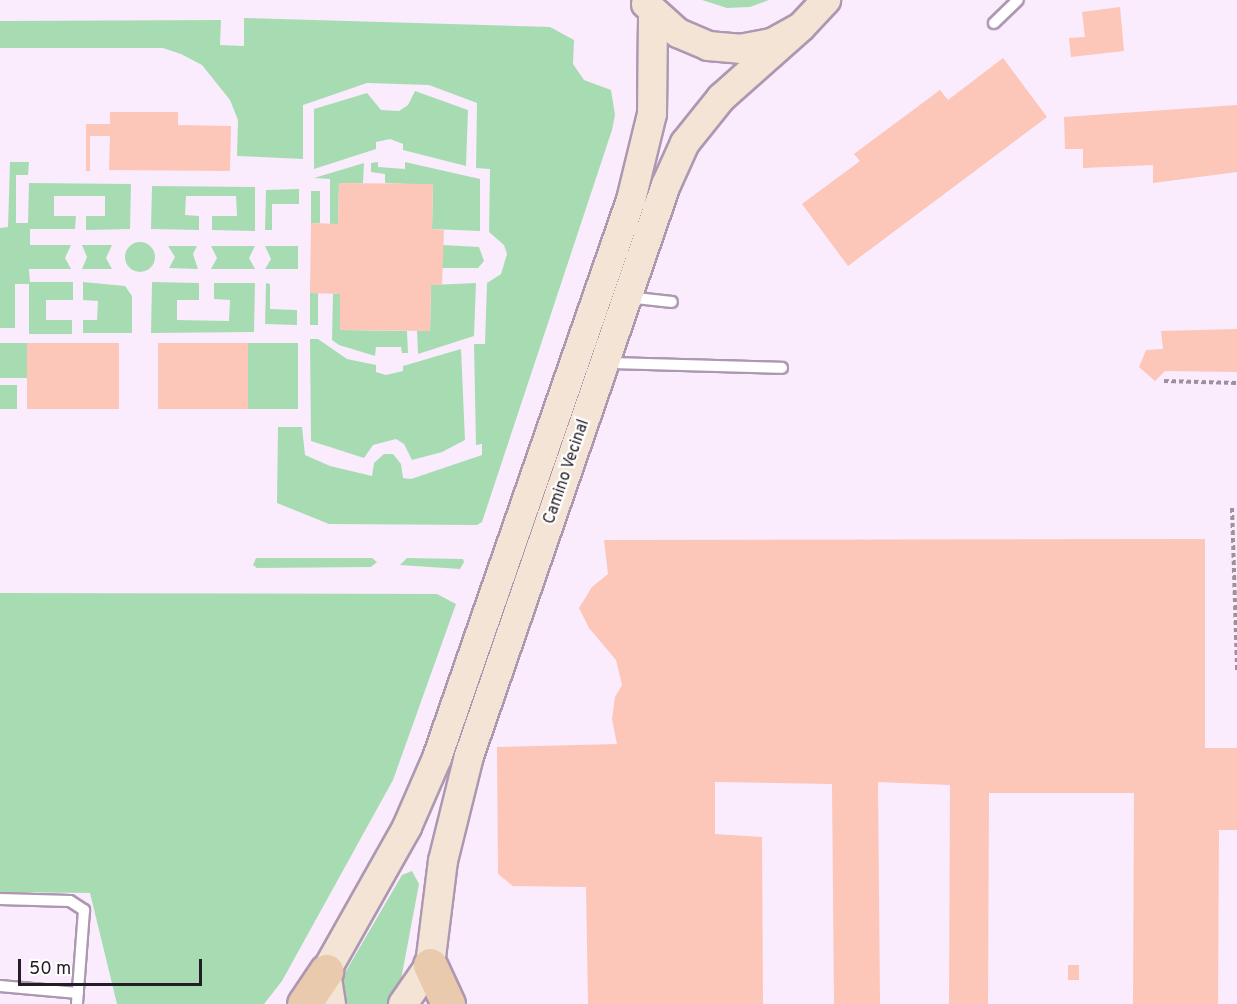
<!DOCTYPE html>
<html>
<head>
<meta charset="utf-8">
<style>
	body { margin:0 }
	#map { position:relative; width:1237px; height:1004px; overflow:hidden; background:#faecfd; font-family:Overpass,sans-serif }
	div>[style] { position:absolute }
	.green>* { inset:0; background:#a7dcb3; transform-origin:0 0 }
	.round { border-radius:50% }
	.building>* { inset:0; background:#fcc6b9; transform-origin:0 0 }
	.path>* { height:4px; margin-top:-2px; transform-origin:0; background:repeating-linear-gradient(90deg,#9d919f 0 4.5px,transparent 0 7.5px) }
	.roads { filter:drop-shadow(2px 0 #ad97b1) drop-shadow(-2px 0 #ad97b1) drop-shadow(0 2px #ad97b1) drop-shadow(0 -2px #ad97b1) }
	.lane>* { height:10px; margin:-5px; padding:0 5px; transform-origin:5px; border-radius:5px; background:#fff }
	.secondary>* { height:28px; margin:-14px; padding:0 14px; transform-origin:14px; border-radius:14px; background:#f4e4d5 }
	.primary>* { height:33px; margin:-16.5px; padding:0 16.5px; transform-origin:16.5px; border-radius:16.5px; background:#e9caac }
	span { translate:-50% -50%; white-space:nowrap; text-align:center; line-height:1.15; -webkit-text-stroke:4.5px #fff; paint-order:stroke }
	.street-label { font-size:16px; color:#241c26 }
	.scale { position:absolute; left:18px; top:959px; width:184px; height:27px; box-sizing:border-box; border:3px solid #241c26; border-top:0; padding-left:8px; font-size:18px; line-height:21px; white-space:nowrap; color:#241c26; -webkit-text-stroke:4px #fff; paint-order:stroke }
</style>
</head>
<body>
<div id="map">
	<div class="green">
		<div style="clip-path:polygon(702px 0,769px 0,750px 7px,727px 8px)"></div>
		<div style="clip-path:polygon(244px 18px,550px 27px,574px 40px,573px 64px,584px 80px,611px 90px,615px 115px,612px 130px,482px 522px,477px 525px,329px 524px,277px 503px,278px 427px,302px 427px,305px 455px,330px 466px,372px 476px,374px 463px,384px 454px,393px 454px,401px 464px,403px 478px,411px 479px,482px 455px,482px 444px,476px 445px,474px 344px,485px 344px,487px 283px,501px 274px,507px 254px,504px 245px,489px 232px,490px 169px,476px 168px,477px 103px,429px 85px,367px 83px,303px 105px,303px 159px,237px 156px,238px 120px,230px 100px,202px 65px,181px 54px,163px 48px,0 48px,0 21px,221px 20px,220px 45px,244px 46px)"></div>
		<div style="clip-path:polygon(415px 91px,468px 110px,466px 166px,403px 150px,403px 144px,390px 139px,376px 142px,376px 149px,314px 169px,314px 109px,367px 93px,381px 110px,399px 111px,408px 105px)"></div>
		<div style="clip-path:polygon(10px 162px,29px 162px,28px 175px,16px 175px,16px 223px,28px 223px,29px 183px,131px 184px,130px 229px,86px 230px,86px 216px,105px 216px,105px 196px,54px 196px,54px 216px,76px 216px,75px 229px,30px 229px,30px 245px,71px 245px,65px 258px,71px 269px,29px 269px,30px 282px,73px 282px,73px 300px,46px 300px,46px 320px,72px 320px,72px 334px,29px 334px,29px 284px,15px 284px,15px 328px,0 328px,0 228px,8px 227px)"></div>
		<div style="clip-path:polygon(378px 162px,378px 167px,405px 169px,405px 162px,480px 179px,480px 231px,432px 229px,433px 185px,385px 183px,385px 174px,371px 172px,371px 163px)"></div>
		<div style="clip-path:polygon(364px 163px,363px 183px,339px 183px,338px 224px,330px 224px,330px 179px,314px 178px)"></div>
		<div style="clip-path:polygon(152px 186px,255px 187px,255px 231px,212px 230px,212px 216px,237px 216px,236px 196px,186px 196px,185px 215px,199px 216px,199px 230px,151px 229px)"></div>
		<div style="clip-path:polygon(299px 189px,299px 204px,272px 204px,272px 230px,265px 230px,266px 190px)"></div>
		<div style="left:311px;top:191px;width:9px;height:32px"></div>
		<div class="round" style="left:125px;top:242px;width:30px;height:30px"></div>
		<div style="clip-path:polygon(82px 245px,112px 245px,106px 258px,112px 269px,82px 269px,87px 257px)"></div>
		<div style="clip-path:polygon(443px 245px,479px 247px,484px 261px,478px 268px,442px 268px)"></div>
		<div style="clip-path:polygon(168px 246px,197px 246px,193px 254px,198px 269px,169px 268px,175px 257px)"></div>
		<div style="clip-path:polygon(211px 246px,255px 246px,249px 258px,255px 269px,211px 269px,217px 258px)"></div>
		<div style="clip-path:polygon(265px 246px,298px 246px,298px 269px,265px 269px,271px 259px)"></div>
		<div style="clip-path:polygon(83px 282px,125px 286px,132px 296px,132px 333px,83px 333px,83px 320px,97px 320px,98px 301px,83px 300px)"></div>
		<div style="clip-path:polygon(152px 282px,199px 283px,199px 300px,177px 300px,177px 320px,229px 321px,230px 300px,214px 299px,214px 283px,255px 283px,254px 332px,151px 333px)"></div>
		<div style="clip-path:polygon(266px 283px,270px 284px,270px 309px,297px 310px,297px 325px,265px 324px)"></div>
		<div style="clip-path:polygon(476px 283px,474px 336px,418px 354px,417px 331px,430px 331px,431px 285px)"></div>
		<div style="left:310px;top:293px;width:8px;height:32px"></div>
		<div style="clip-path:polygon(333px 294px,340px 294px,340px 330px,407px 331px,408px 353px,402px 353px,401px 347px,376px 347px,375px 356px,339px 345px,332px 340px)"></div>
		<div style="clip-path:polygon(310px 339px,318px 339px,347px 359px,376px 365px,376px 372px,386px 375px,403px 371px,403px 366px,461px 349px,465px 440px,442px 452px,412px 460px,404px 444px,396px 439px,373px 445px,364px 458px,311px 441px)"></div>
		<div style="left:0;top:343px;width:27px;height:35px"></div>
		<div style="left:248px;top:343px;width:50px;height:66px"></div>
		<div style="left:0;top:385px;width:17px;height:24px"></div>
		<div style="clip-path:polygon(256px 558px,372px 558px,377px 562px,371px 567px,257px 568px,253px 565px)"></div>
		<div style="clip-path:polygon(407px 558px,463px 559px,464px 562px,460px 569px,400px 565px)"></div>
		<div style="clip-path:polygon(0 593px,437px 594px,456px 604px,393px 780px,282px 981px,264px 1004px,117px 1004px,90px 893px,0 892px)"></div>
		<div style="clip-path:polygon(412px 871px,419px 884px,399px 990px,389px 1004px,345px 1004px,337px 995px,346px 971px,402px 875px)"></div>
	</div>
	<div class="building">
		<div style="clip-path:polygon(1120px 7px,1124px 51px,1071px 57px,1069px 38px,1085px 37px,1082px 12px)"></div>
		<div style="clip-path:polygon(1003px 58px,1047px 117px,848px 266px,802px 204px,860px 161px,854px 154px,940px 90px,948px 100px)"></div>
		<div style="clip-path:polygon(1237px 105px,1237px 172px,1153px 183px,1153px 165px,1083px 168px,1083px 149px,1065px 149px,1064px 117px)"></div>
		<div style="clip-path:polygon(110px 112px,178px 112px,178px 125px,231px 126px,230px 171px,109px 170px,110px 136px,90px 136px,90px 171px,86px 171px,86px 124px,110px 124px)"></div>
		<div style="clip-path:polygon(339px 183px,433px 184px,432px 229px,444px 230px,442px 285px,431px 285px,430px 331px,340px 330px,340px 294px,310px 293px,311px 223px,338px 224px)"></div>
		<div style="clip-path:polygon(1237px 329px,1237px 372px,1165px 371px,1155px 381px,1139px 367px,1146px 350px,1163px 349px,1161px 331px)"></div>
		<div style="left:27px;top:343px;width:92px;height:66px"></div>
		<div style="left:158px;top:343px;width:90px;height:66px"></div>
		<div style="clip-path:polygon(1205px 539px,1205px 748px,1237px 748px,1237px 830px,1219px 830px,1218px 1004px,1133px 1004px,1134px 793px,989px 793px,988px 1004px,949px 1004px,950px 785px,878px 782px,880px 1004px,834px 1004px,832px 784px,715px 782px,715px 834px,762px 837px,763px 1004px,588px 1004px,586px 887px,513px 886px,498px 874px,497px 747px,617px 744px,612px 719px,615px 697px,622px 685px,616px 660px,589px 628px,579px 608px,592px 587px,608px 574px,604px 540px)"></div>
		<div style="left:1068px;top:965px;width:11px;height:15px"></div>
	</div>
	<div class="path">
		<div style="left:1164px;top:381px;width:73px;rotate:1.6deg"></div>
		<div style="left:1232px;top:508px;width:162px;rotate:88.2deg"></div>
	</div>
	<div class="roads">
		<div class="lane">
			<div style="left:994px;top:23px;width:33px;rotate:-44deg"></div>
			<div style="left:627px;top:297px;width:45px;rotate:6.3deg"></div>
			<div style="left:608px;top:363px;width:174px;rotate:1.6deg"></div>
			<div style="left:0;top:899px;width:70px;rotate:1.6deg"></div>
			<div style="left:70px;top:901px;width:17px;rotate:33deg"></div>
			<div style="left:84px;top:910px;width:94px;rotate:94.3deg"></div>
			<div style="left:0;top:986px;width:78px;rotate:5.1deg"></div>
		</div>
		<div class="secondary">
			<div style="left:646px;top:4px;width:43px;rotate:42.2deg"></div>
			<div style="left:678px;top:33px;width:33px;rotate:23deg"></div>
			<div style="left:708px;top:46px;width:32px;rotate:5deg"></div>
			<div style="left:740px;top:49px;width:33px;rotate:-11deg"></div>
			<div style="left:772px;top:43px;width:33px;rotate:-29deg"></div>
			<div style="left:801px;top:27px;width:37px;rotate:-47deg"></div>
			<div style="left:331px;top:1004px;width:33px;rotate:-99deg"></div>
			<div style="left:326px;top:971px;width:165px;rotate:-60.6deg"></div>
			<div style="left:407px;top:827px;width:75px;rotate:-66.5deg"></div>
			<div style="left:437px;top:758px;width:591px;rotate:-70.83deg"></div>
			<div style="left:631px;top:200px;width:89px;rotate:-76.3deg"></div>
			<div style="left:652px;top:114px;width:101px;rotate:-89.4deg"></div>
			<div style="left:403px;top:1004px;width:47px;rotate:-55.3deg"></div>
			<div style="left:430px;top:965px;width:105px;rotate:-82.9deg"></div>
			<div style="left:443px;top:861px;width:108px;rotate:-76.1deg"></div>
			<div style="left:469px;top:756px;width:604px;rotate:-70.97deg"></div>
			<div style="left:666px;top:185px;width:46px;rotate:-65.7deg"></div>
			<div style="left:685px;top:143px;width:58px;rotate:-51.3deg"></div>
			<div style="left:721px;top:98px;width:107px;rotate:-41.6deg"></div>
		</div>
		<div class="primary">
			<div style="left:430px;top:965px;width:43px;rotate:65.2deg"></div>
			<div style="left:304px;top:1004px;width:40px;rotate:-56deg"></div>
		</div>
	</div>
	<div class="street-label">
		<span style="left:567px;top:472px;rotate:-71deg">Camino Vecinal</span>
	</div>
	<div class="scale">50 m</div>
</div>
</body>
</html>
